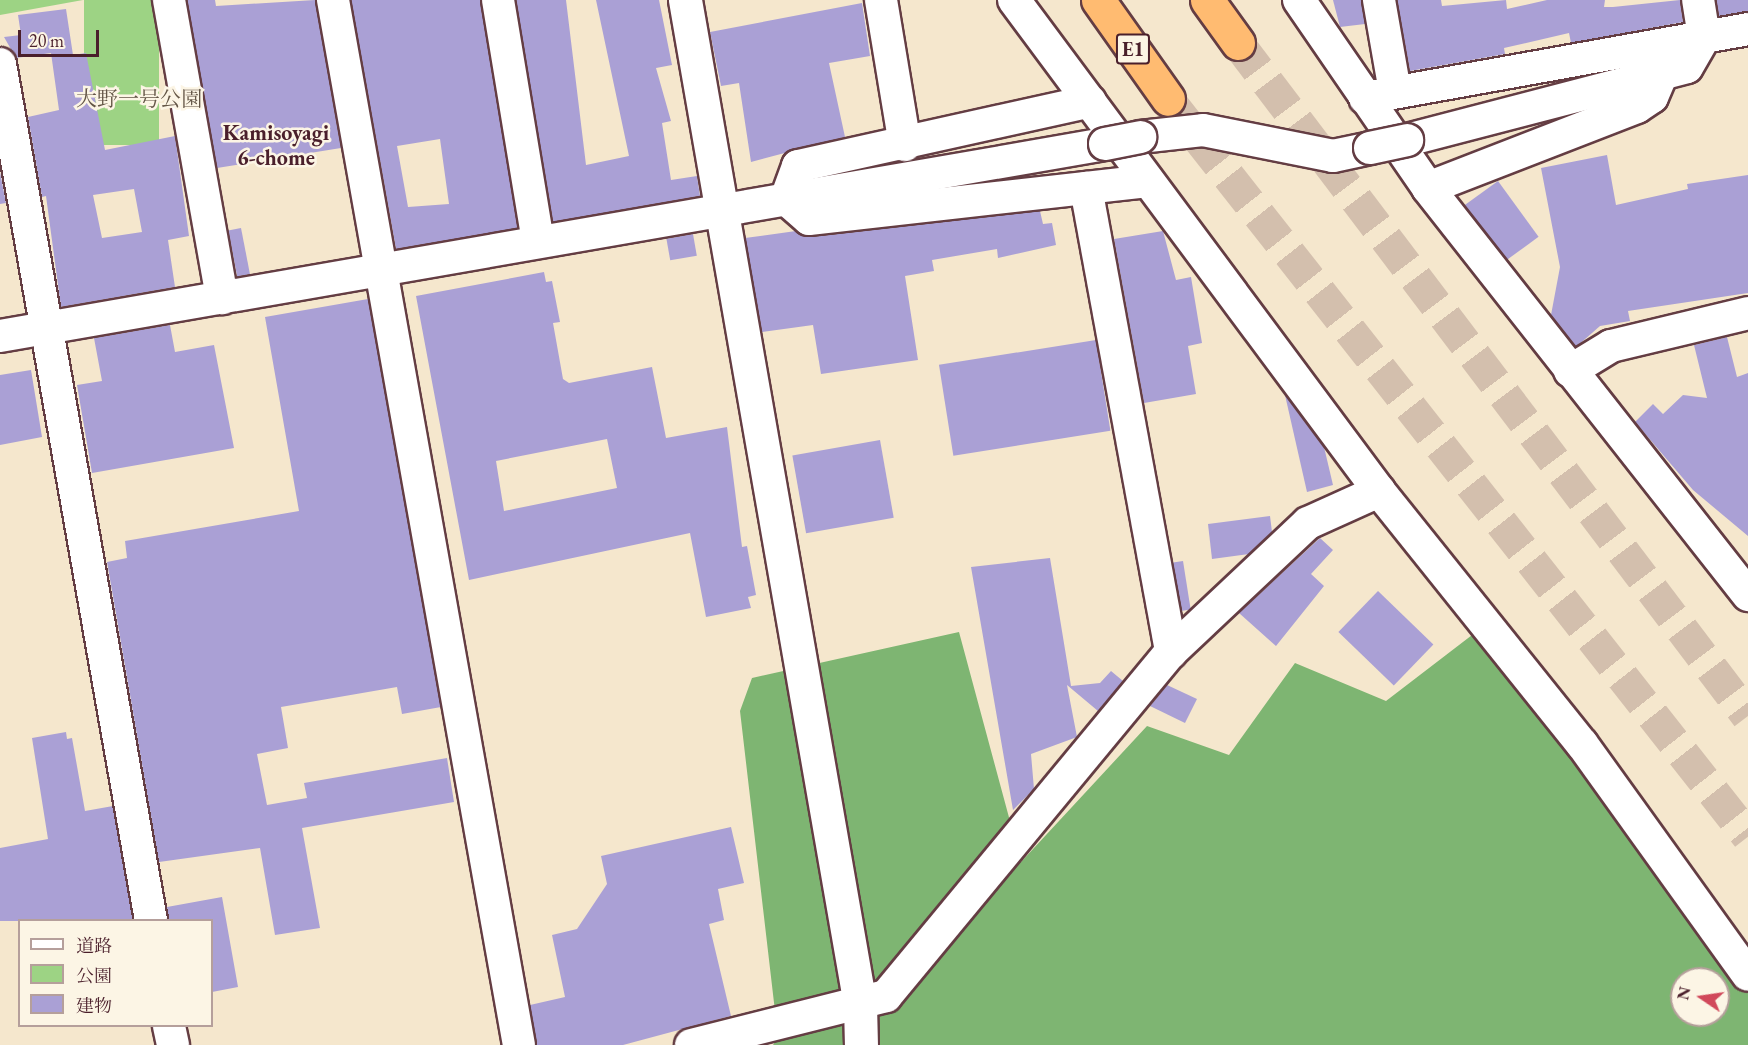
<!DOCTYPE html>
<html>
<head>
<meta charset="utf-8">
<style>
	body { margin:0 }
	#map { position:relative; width:1748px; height:1045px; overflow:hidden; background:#f5e7cd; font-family:"EB Garamond","Noto Serif JP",serif }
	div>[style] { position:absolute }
	.green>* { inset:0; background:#9dd384; transform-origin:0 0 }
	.forest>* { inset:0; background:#7eb572 }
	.building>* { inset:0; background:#aaa0d5; transform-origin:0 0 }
	.motorway-tunnel>* { height:33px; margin-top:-16.5px; transform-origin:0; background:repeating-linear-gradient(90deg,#d3bfad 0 33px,transparent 0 49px) }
	.roads { filter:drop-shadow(2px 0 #643d43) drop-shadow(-2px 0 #643d43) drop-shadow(0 2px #643d43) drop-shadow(0 -2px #643d43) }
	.minor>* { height:32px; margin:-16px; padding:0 16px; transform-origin:16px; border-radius:16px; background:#fff }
	.tertiary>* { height:33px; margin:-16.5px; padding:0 16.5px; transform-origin:16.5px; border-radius:16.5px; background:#fff }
	.motorway>* { height:33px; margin:-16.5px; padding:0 16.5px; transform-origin:16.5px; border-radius:16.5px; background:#ffbb71 }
	.bridges { filter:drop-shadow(2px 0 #643d43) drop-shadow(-2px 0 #643d43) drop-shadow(0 2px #643d43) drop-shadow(0 -2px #643d43) }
	.minor-bridge>* { height:32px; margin:-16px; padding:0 16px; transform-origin:16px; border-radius:16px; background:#fff }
	span { translate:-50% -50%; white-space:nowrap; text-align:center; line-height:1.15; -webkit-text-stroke:5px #fcf5e5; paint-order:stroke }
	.shield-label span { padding:2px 4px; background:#fcf5e5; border:2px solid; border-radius:4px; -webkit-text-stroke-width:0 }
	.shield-label { font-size:20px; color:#4a1f2b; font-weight:700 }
	.park-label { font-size:21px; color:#635546 }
	.neighbourhood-label { font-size:22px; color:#4a1f2b; font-weight:700 }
	.legend { position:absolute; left:18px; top:919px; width:195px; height:108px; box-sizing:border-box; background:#fcf5e5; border:2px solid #b59f9b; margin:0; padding:8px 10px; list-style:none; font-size:18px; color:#4a1f2b }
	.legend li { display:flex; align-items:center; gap:12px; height:30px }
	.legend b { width:30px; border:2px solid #b59f9b }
	.north { position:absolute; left:1670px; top:967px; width:60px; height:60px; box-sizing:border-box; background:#fcf5e5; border:2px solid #b59f9b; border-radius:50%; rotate:283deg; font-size:16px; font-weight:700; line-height:24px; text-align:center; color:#4a1f2b }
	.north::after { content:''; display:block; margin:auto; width:21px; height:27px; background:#d1495b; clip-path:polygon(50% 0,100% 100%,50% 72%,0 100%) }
	.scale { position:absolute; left:18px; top:30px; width:81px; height:27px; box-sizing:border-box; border:3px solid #4a1f2b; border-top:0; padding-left:8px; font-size:18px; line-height:21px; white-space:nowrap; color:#4a1f2b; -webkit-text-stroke:4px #fcf5e5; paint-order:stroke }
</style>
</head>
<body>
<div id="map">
	<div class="green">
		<div style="clip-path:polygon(0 0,83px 0,0 15px)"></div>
		<div style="left:84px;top:0;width:75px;height:145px"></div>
	</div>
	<div class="forest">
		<div style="clip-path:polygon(evenodd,959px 632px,1021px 862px,1147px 726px,1229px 755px,1295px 663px,1386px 701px,1476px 632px,1748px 993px,1748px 1045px,773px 1045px,778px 1037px,740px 711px,752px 678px,959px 632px,1682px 979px,1718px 979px,1718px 1015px,1682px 1015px,1682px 979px)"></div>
	</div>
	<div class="building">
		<div style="clip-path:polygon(187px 0,215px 0,216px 6px,315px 0,341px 148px,217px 168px)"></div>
		<div style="clip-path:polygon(evenodd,351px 0,480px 0,518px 228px,396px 249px,351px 0,440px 139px,449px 204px,408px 207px,397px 146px,440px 139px)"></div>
		<div style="clip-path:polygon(516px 0,566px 0,586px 165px,629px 156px,596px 0,659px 0,672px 65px,656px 68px,671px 121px,662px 123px,671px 180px,697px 176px,700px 196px,553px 222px)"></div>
		<div style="clip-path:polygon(1333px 0,1361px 0,1365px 24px,1340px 27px)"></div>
		<div style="clip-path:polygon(1397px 0,1441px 0,1442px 6px,1506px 0,1507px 9px,1547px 0,1605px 0,1604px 7px,1613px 7px,1680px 0,1683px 22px,1571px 43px,1569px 33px,1504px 48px,1505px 54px,1410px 71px)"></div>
		<div style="clip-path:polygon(1716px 0,1748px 0,1748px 11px,1719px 16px)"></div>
		<div style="clip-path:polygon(862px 3px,870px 56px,829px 63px,845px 137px,751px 162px,739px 83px,721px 86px,710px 32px)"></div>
		<div style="clip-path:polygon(evenodd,66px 9px,73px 55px,86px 53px,105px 150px,175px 136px,189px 236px,168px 240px,175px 287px,61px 307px,46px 196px,42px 197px,28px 117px,59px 110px,51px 53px,16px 58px,4px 37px,21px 35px,18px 15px,66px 9px,134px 189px,142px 232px,102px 238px,93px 195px,134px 189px)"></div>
		<div style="clip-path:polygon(1607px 155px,1616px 205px,1688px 189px,1687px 184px,1748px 175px,1748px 293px,1628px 311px,1630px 321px,1600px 326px,1576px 347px,1551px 315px,1560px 267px,1541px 168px)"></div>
		<div style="clip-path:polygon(0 172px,6px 203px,0 204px)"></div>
		<div style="left:1498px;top:181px;width:69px;height:41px;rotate:54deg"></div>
		<div style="clip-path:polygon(1040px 211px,1043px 224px,1052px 223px,1056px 245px,998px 258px,997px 249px,932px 260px,934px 271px,905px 276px,918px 360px,821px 374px,813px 325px,762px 332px,745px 238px,796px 231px,811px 237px)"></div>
		<div style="left:241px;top:228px;width:47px;height:13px;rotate:79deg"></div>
		<div style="clip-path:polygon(1163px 231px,1176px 280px,1191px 277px,1202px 343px,1188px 346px,1196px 394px,1144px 403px,1114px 239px)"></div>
		<div style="left:693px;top:234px;width:22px;height:27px;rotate:80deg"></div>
		<div style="clip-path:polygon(evenodd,544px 272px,546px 282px,552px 281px,560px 322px,553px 323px,563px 379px,569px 383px,652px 367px,666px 438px,727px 427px,742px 547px,747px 546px,756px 595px,748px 597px,751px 608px,706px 617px,690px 533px,469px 580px,416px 296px,544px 272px,607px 439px,617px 488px,504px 511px,496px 461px,607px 439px)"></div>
		<div style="clip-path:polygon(368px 299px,441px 707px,402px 714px,397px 687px,281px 707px,288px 748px,257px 754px,267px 805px,307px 798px,304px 783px,447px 758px,454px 802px,302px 828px,320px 928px,275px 935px,260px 848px,159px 862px,107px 562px,127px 558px,125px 541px,299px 511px,265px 317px)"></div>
		<div style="clip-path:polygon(170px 325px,175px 352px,214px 345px,234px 448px,92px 473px,77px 385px,102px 381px,94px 338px)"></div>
		<div style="clip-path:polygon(1727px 337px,1737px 377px,1748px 373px,1748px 536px,1693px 490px,1635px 422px,1653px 404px,1663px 414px,1683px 395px,1707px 398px,1694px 345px)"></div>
		<div style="left:1096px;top:340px;width:92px;height:159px;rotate:81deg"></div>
		<div style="clip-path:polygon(31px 370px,42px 437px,0 445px,0 375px)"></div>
		<div style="clip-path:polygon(1285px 395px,1324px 447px,1333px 485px,1307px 492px)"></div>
		<div style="left:880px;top:440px;width:79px;height:89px;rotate:80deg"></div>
		<div style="clip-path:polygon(1270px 516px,1272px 532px,1249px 554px,1212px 559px,1208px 524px)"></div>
		<div style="clip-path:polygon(1320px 538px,1333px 550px,1311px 574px,1324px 586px,1276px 646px,1239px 613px)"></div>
		<div style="clip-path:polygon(1050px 558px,1071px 686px,1100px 683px,1111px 671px,1123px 681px,1098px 711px,1067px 685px,1077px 737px,1031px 754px,1034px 789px,1013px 810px,971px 567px)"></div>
		<div style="left:1183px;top:561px;width:49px;height:10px;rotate:81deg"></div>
		<div style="left:1378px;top:591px;width:77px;height:57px;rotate:44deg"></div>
		<div style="clip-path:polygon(1167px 685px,1197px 699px,1185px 723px,1150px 706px)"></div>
		<div style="clip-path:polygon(66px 732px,67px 739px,72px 738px,85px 811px,113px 806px,133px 921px,0 921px,0 848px,48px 839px,32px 738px)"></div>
		<div style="clip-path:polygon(731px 827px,744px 883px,718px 889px,724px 920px,709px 924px,731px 1016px,623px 1045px,537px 1045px,530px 1005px,565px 997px,552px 935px,577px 929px,607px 884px,601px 856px)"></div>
		<div style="clip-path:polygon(222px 897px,238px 987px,212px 992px,212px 921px,168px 921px,167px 907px)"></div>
	</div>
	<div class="motorway-tunnel">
		<div style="left:1238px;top:43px;width:844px;rotate:52.85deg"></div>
		<div style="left:1168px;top:99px;width:938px;rotate:51.8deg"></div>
	</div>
	<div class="roads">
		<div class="minor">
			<div style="left:169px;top:0;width:303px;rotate:79.9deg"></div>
			<div style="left:333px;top:0;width:1061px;rotate:79.91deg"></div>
			<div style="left:498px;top:0;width:244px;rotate:80.6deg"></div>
			<div style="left:881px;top:0;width:147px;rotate:80.6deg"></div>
			<div style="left:1014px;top:0;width:612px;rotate:53.37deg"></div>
			<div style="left:1379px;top:491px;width:324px;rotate:51.3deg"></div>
			<div style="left:1582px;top:744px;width:284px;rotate:54.3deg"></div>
			<div style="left:1299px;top:0;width:228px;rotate:55.5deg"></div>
			<div style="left:1428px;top:188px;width:518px;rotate:51.82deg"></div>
			<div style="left:1379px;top:0;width:93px;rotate:80.1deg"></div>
			<div style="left:0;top:64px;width:869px;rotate:80deg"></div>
			<div style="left:1365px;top:98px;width:389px;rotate:-10.2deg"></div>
			<div style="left:1140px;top:137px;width:63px;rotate:-6.3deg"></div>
			<div style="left:1203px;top:130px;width:133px;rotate:11.3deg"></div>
			<div style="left:1333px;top:156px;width:38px;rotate:-12deg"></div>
			<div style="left:1407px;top:140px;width:289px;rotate:-14.6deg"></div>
			<div style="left:1687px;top:67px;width:34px;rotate:-60deg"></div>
			<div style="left:1704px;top:37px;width:37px;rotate:-99deg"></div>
			<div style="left:1086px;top:188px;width:472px;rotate:79.6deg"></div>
			<div style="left:1428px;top:188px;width:224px;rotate:-21.2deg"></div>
			<div style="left:1637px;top:107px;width:18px;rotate:-34deg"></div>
			<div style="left:1652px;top:97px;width:21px;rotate:-67deg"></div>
			<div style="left:786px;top:199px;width:30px;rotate:41deg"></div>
			<div style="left:809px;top:219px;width:341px;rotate:-6.4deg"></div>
			<div style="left:786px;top:199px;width:35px;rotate:-70deg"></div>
			<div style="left:798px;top:166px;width:299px;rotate:-12.5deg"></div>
			<div style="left:0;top:336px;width:1122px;rotate:-9.86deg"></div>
			<div style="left:1570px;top:371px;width:48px;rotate:-31.4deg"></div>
			<div style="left:1611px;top:346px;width:141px;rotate:-13.5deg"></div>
			<div style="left:169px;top:1026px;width:19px;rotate:78deg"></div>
			<div style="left:691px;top:1045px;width:201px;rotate:-14.1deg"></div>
			<div style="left:886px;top:996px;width:447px;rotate:-50.4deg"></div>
			<div style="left:1171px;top:652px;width:188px;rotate:-43.3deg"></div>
			<div style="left:1308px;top:523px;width:78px;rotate:-24.3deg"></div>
		</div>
		<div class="tertiary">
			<div style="left:685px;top:0;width:1020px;rotate:80.12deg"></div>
			<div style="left:860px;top:1005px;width:40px;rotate:88.6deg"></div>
		</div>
		<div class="motorway">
			<div style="left:1098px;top:0;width:121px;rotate:54.7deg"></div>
			<div style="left:1207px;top:0;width:53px;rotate:54.2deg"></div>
		</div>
	</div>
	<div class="bridges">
		<div class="minor-bridge">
			<div style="left:1105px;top:144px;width:36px;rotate:-11deg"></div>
			<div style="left:1370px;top:148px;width:38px;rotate:-12deg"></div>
		</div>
	</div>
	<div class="shield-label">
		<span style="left:1133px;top:49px">E1</span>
	</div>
	<div class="park-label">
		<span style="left:139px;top:99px">大野一号公園</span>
	</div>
	<div class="neighbourhood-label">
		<span style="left:276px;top:145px">Kamisoyagi<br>6-chome</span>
	</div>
	<ul class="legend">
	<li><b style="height:8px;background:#fff"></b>道路</li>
	<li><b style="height:16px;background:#9dd384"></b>公園</li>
	<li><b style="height:16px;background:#aaa0d5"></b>建物</li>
	</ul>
	<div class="north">N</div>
	<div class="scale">20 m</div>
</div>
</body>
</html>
